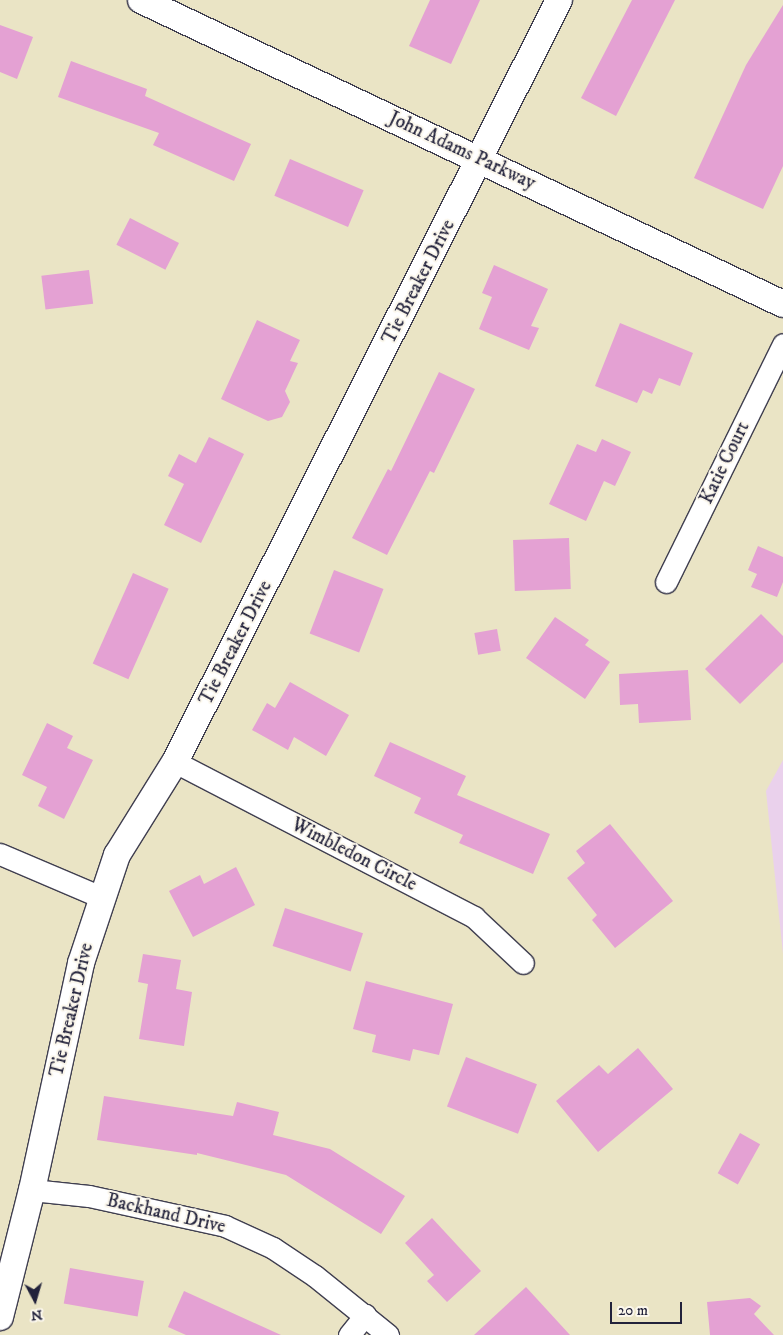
<!DOCTYPE html>
<html>
<head>
<meta charset="utf-8">
<style>
	body { margin:0 }
	#map { position:relative; width:783px; height:1335px; overflow:hidden; background:#eae4c5; font-family:"IM FELL DW Pica",serif }
	div>[style] { position:absolute }
	.built>* { inset:0; background:#ead1ec }
	.building>* { inset:0; background:#e4a1d3; transform-origin:0 0 }
	.roads { filter:drop-shadow(1px 0 #403f50) drop-shadow(-1px 0 #403f50) drop-shadow(0 1px #403f50) drop-shadow(0 -1px #403f50) }
	.minor>* { height:21px; margin:-10.5px; padding:0 10.5px; transform-origin:10.5px; border-radius:10.5px; background:#fff }
	.tertiary>* { height:26px; margin:-13px; padding:0 13px; transform-origin:13px; border-radius:13px; background:#fff }
	span { translate:-50% -50%; white-space:nowrap; text-align:center; line-height:1.15; -webkit-text-stroke:4px #fbf7ec; paint-order:stroke }
	.street-label { font-size:19px; color:#22223b }
	.north { position:absolute; left:10px; top:1275px; width:50px; height:50px; -webkit-text-stroke:4px #fbf7ec; paint-order:stroke; rotate:174deg; font-size:14px; font-weight:700; line-height:20px; text-align:center; color:#22223b }
	.north::after { content:''; display:block; margin:auto; width:18px; height:22px; background:#22223b; clip-path:polygon(50% 0,100% 100%,50% 72%,0 100%) }
	.scale { position:absolute; left:610px; top:1302px; width:72px; height:22px; box-sizing:border-box; border:2px solid #22223b; border-top:0; padding-left:6px; font-size:15px; line-height:18px; white-space:nowrap; color:#22223b; -webkit-text-stroke:4px #fbf7ec; paint-order:stroke }
</style>
</head>
<body>
<div id="map">
	<div class="built">
		<div style="clip-path:polygon(783px 760px,783px 954px,766px 791px)"></div>
	</div>
	<div class="building">
		<div style="clip-path:polygon(430px 0,480px 0,451px 64px,409px 46px)"></div>
		<div style="clip-path:polygon(632px 0,675px 0,616px 116px,581px 98px)"></div>
		<div style="clip-path:polygon(783px 5px,783px 166px,763px 209px,694px 178px,746px 65px)"></div>
		<div style="clip-path:polygon(0 25px,33px 37px,17px 79px,0 72px)"></div>
		<div style="clip-path:polygon(71px 61px,147px 89px,145px 96px,251px 144px,234px 181px,153px 145px,159px 133px,58px 97px)"></div>
		<div style="left:290px;top:159px;width:80px;height:40px;rotate:23deg"></div>
		<div style="left:130px;top:218px;width:55px;height:30px;rotate:27deg"></div>
		<div style="clip-path:polygon(494px 265px,548px 289px,531px 326px,539px 328px,529px 350px,479px 329px,492px 297px,482px 293px)"></div>
		<div style="left:89px;top:270px;width:34px;height:48px;rotate:83deg"></div>
		<div style="clip-path:polygon(257px 320px,300px 340px,290px 361px,298px 363px,285px 391px,290px 402px,282px 417px,268px 421px,221px 399px)"></div>
		<div style="clip-path:polygon(620px 323px,693px 353px,680px 386px,659px 378px,652px 394px,643px 390px,637px 403px,595px 386px)"></div>
		<div style="clip-path:polygon(439px 372px,475px 389px,434px 473px,430px 471px,387px 555px,352px 538px,388px 469px,391px 471px)"></div>
		<div style="clip-path:polygon(209px 437px,244px 454px,201px 543px,164px 525px,184px 484px,168px 476px,179px 454px,196px 463px)"></div>
		<div style="clip-path:polygon(602px 439px,631px 452px,615px 486px,604px 481px,586px 521px,549px 504px,577px 444px,596px 452px)"></div>
		<div style="left:569px;top:538px;width:51px;height:56px;rotate:88deg"></div>
		<div style="clip-path:polygon(758px 546px,783px 557px,783px 582px,777px 597px,751px 587px,757px 574px,748px 570px)"></div>
		<div style="left:334px;top:570px;width:53px;height:68px;rotate:21deg"></div>
		<div style="left:133px;top:573px;width:39px;height:99px;rotate:24deg"></div>
		<div style="clip-path:polygon(761px 614px,783px 636px,783px 662px,740px 704px,705px 669px)"></div>
		<div style="clip-path:polygon(555px 617px,589px 640px,585px 645px,610px 662px,585px 699px,526px 658px)"></div>
		<div style="left:497px;top:629px;width:22px;height:23px;rotate:80deg"></div>
		<div style="clip-path:polygon(688px 670px,691px 720px,639px 723px,638px 704px,620px 705px,619px 674px)"></div>
		<div style="clip-path:polygon(290px 682px,349px 715px,326px 756px,294px 737px,288px 750px,252px 730px,267px 703px,275px 708px)"></div>
		<div style="clip-path:polygon(47px 723px,73px 736px,67px 748px,93px 760px,64px 819px,38px 806px,47px 787px,22px 775px)"></div>
		<div style="clip-path:polygon(390px 742px,466px 776px,457px 795px,550px 834px,533px 874px,459px 843px,463px 835px,414px 813px,421px 798px,374px 776px)"></div>
		<div style="clip-path:polygon(610px 824px,673px 901px,615px 948px,592px 920px,597px 915px,567px 878px,585px 863px,576px 851px)"></div>
		<div style="clip-path:polygon(236px 867px,255px 905px,193px 937px,169px 891px,200px 875px,204px 884px)"></div>
		<div style="left:285px;top:908px;width:82px;height:40px;rotate:18deg"></div>
		<div style="clip-path:polygon(143px 954px,181px 960px,176px 989px,192px 992px,184px 1046px,139px 1039px,148px 984px,138px 982px)"></div>
		<div style="clip-path:polygon(366px 981px,453px 1004px,439px 1055px,413px 1049px,410px 1061px,372px 1052px,376px 1035px,353px 1029px)"></div>
		<div style="clip-path:polygon(638px 1048px,673px 1089px,598px 1152px,556px 1101px,599px 1065px,608px 1074px)"></div>
		<div style="left:466px;top:1057px;width:76px;height:53px;rotate:21deg"></div>
		<div style="clip-path:polygon(104px 1096px,233px 1116px,237px 1102px,279px 1112px,273px 1135px,330px 1149px,405px 1196px,381px 1234px,286px 1175px,197px 1153px,197px 1155px,97px 1140px)"></div>
		<div style="left:740px;top:1133px;width:23px;height:46px;rotate:29deg"></div>
		<div style="clip-path:polygon(432px 1218px,481px 1271px,447px 1302px,427px 1281px,434px 1275px,405px 1243px)"></div>
		<div style="left:70px;top:1268px;width:75px;height:36px;rotate:10deg"></div>
		<div style="clip-path:polygon(526px 1287px,570px 1335px,474px 1335px)"></div>
		<div style="clip-path:polygon(184px 1291px,281px 1335px,186px 1335px,168px 1327px)"></div>
		<div style="clip-path:polygon(750px 1298px,761px 1306px,754px 1314px,774px 1335px,710px 1335px,707px 1302px)"></div>
	</div>
	<div class="roads">
		<div class="minor">
			<div style="left:666px;top:582px;width:265px;rotate:-63.8deg"></div>
			<div style="left:175px;top:762px;width:337px;rotate:27.4deg"></div>
			<div style="left:474px;top:917px;width:67px;rotate:43.2deg"></div>
			<div style="left:0;top:854px;width:110px;rotate:23.1deg"></div>
			<div style="left:32px;top:1190px;width:57px;rotate:6deg"></div>
			<div style="left:89px;top:1196px;width:139px;rotate:12.4deg"></div>
			<div style="left:225px;top:1226px;width:53px;rotate:24.6deg"></div>
			<div style="left:273px;top:1248px;width:50px;rotate:33.7deg"></div>
			<div style="left:315px;top:1276px;width:94px;rotate:38.9deg"></div>
			<div style="left:349px;top:1335px;width:26px;rotate:-51deg"></div>
		</div>
		<div class="tertiary">
			<div style="left:141px;top:0;width:710px;rotate:25.34deg"></div>
			<div style="left:0;top:1317px;width:131px;rotate:-75.9deg"></div>
			<div style="left:32px;top:1190px;width:232px;rotate:-77.8deg"></div>
			<div style="left:81px;top:963px;width:114px;rotate:-71.6deg"></div>
			<div style="left:117px;top:855px;width:110px;rotate:-58.1deg"></div>
			<div style="left:175px;top:762px;width:853px;rotate:-63.25deg"></div>
		</div>
	</div>
	<div class="street-label">
		<span style="left:462px;top:151px;rotate:25deg">John Adams Parkway</span>
		<span style="left:419px;top:282px;rotate:-63deg">Tie Breaker Drive</span>
		<span style="left:725px;top:463px;rotate:-64deg">Katie Court</span>
		<span style="left:236px;top:643px;rotate:-63deg">Tie Breaker Drive</span>
		<span style="left:354px;top:855px;rotate:27deg">Wimbledon Circle</span>
		<span style="left:72px;top:1010px;rotate:-77deg">Tie Breaker Drive</span>
		<span style="left:166px;top:1214px;rotate:13deg">Backhand Drive</span>
	</div>
	<div class="north">N</div>
	<div class="scale">20 m</div>
</div>
</body>
</html>
